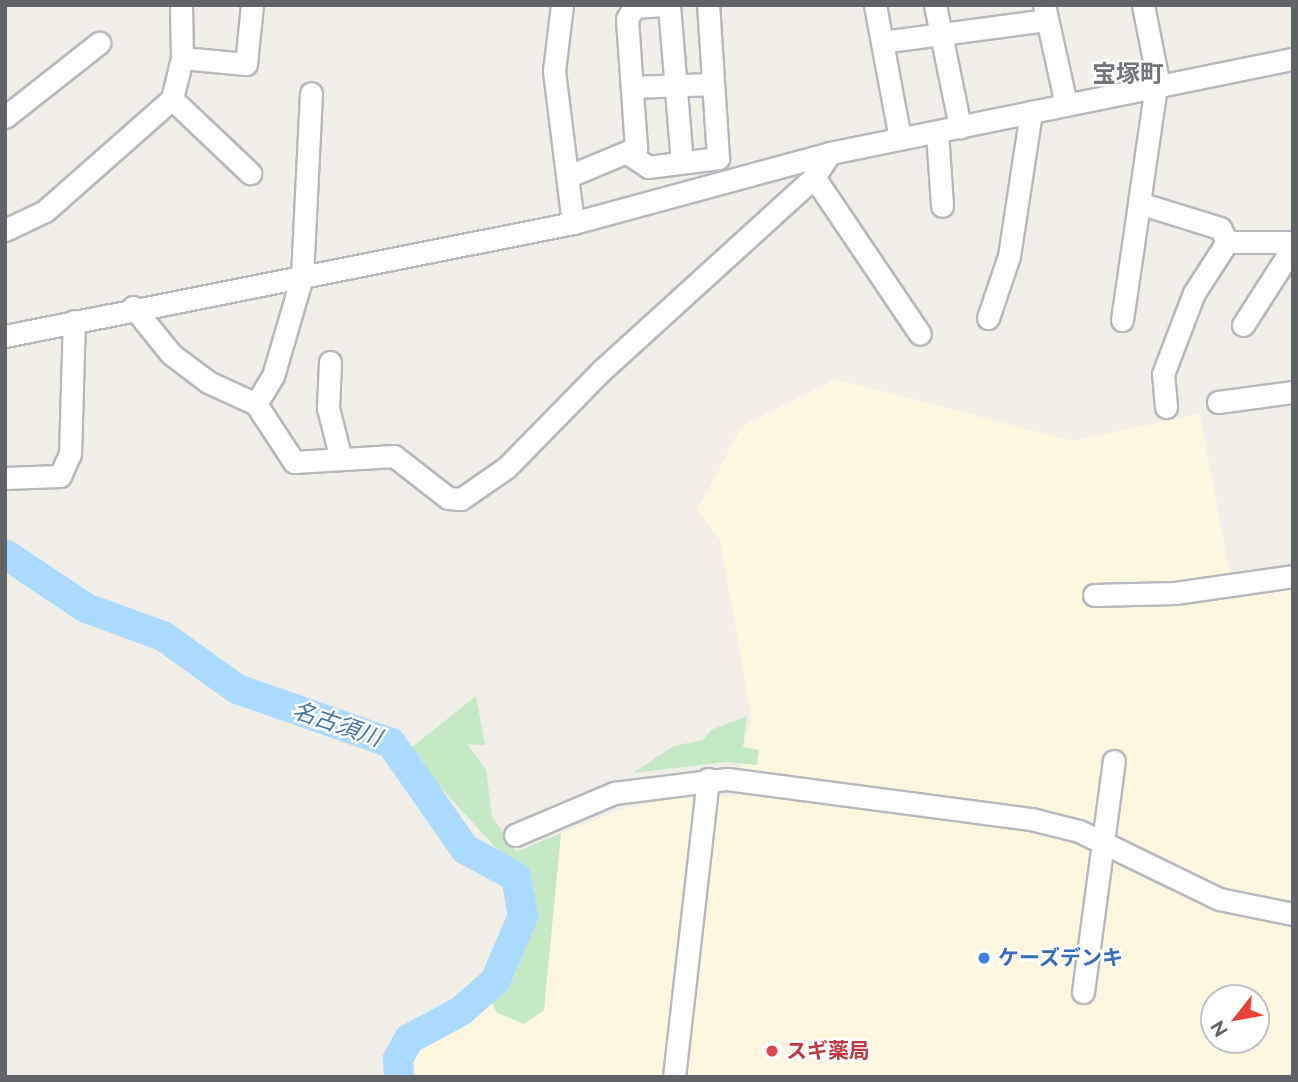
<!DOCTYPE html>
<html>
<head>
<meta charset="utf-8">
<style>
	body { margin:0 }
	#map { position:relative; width:1298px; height:1082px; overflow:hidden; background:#f1efe8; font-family:Raleway,"Noto Sans JP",sans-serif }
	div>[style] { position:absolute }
	.commercial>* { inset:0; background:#fef7e0 }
	.green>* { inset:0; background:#c5e8c5 }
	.river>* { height:30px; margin:-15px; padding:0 15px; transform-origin:15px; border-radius:15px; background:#aadaff }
	.roads { filter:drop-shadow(2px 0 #b5b8bc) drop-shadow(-2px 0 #b5b8bc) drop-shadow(0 2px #b5b8bc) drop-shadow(0 -2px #b5b8bc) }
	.minor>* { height:21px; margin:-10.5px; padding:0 10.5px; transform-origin:10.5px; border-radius:10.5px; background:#fff }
	.dots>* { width:19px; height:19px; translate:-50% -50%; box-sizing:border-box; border:4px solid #fff; border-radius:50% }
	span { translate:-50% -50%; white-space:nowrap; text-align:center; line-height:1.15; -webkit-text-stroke:5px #fff; paint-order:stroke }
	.shop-label { font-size:21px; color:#366cbe; font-weight:700 }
	.left { translate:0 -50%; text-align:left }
	.health-label { font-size:21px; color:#be3a42; font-weight:700 }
	.water-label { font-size:23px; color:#4174aa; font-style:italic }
	.quarter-label { font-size:24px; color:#70757a; font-weight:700 }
	.frame { position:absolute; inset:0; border:7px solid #5f6368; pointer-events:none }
	.north { position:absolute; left:1200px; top:984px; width:70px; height:70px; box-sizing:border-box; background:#fff; border:2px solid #bfc1c3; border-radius:50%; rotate:239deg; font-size:19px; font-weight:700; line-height:28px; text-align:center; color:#5f6368 }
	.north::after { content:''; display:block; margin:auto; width:24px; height:32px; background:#ea4335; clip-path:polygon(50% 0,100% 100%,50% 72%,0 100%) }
</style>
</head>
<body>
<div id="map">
	<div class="commercial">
		<div style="clip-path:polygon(evenodd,835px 379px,1072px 441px,1200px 414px,1233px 591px,1293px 583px,1293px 1077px,416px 1077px,413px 1049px,491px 1000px,534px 921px,533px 888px,510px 855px,614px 812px,673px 797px,735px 796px,751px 715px,720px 540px,697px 510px,743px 425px,835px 379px,1214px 998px,1256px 998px,1256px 1040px,1214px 1040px,1214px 998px)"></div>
	</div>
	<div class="green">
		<div style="clip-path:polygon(476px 696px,485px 745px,467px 744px,486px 770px,492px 816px,516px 852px,561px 833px,544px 1010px,524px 1024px,497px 1013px,490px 999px,532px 925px,534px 889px,407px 751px)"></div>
		<div style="clip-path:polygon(747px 716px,743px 747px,759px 750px,757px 765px,726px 762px,633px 773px,674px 746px,703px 740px,711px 730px)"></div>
	</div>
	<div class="river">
		<div style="left:5px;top:554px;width:97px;rotate:33.7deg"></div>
		<div style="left:86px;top:608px;width:82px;rotate:20deg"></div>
		<div style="left:163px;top:636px;width:91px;rotate:35.6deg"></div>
		<div style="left:237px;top:689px;width:163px;rotate:19.3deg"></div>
		<div style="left:391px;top:743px;width:129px;rotate:55.1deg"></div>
		<div style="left:465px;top:849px;width:58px;rotate:28.8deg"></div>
		<div style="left:516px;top:877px;width:40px;rotate:80deg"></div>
		<div style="left:523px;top:916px;width:71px;rotate:113.3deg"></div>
		<div style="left:495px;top:981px;width:45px;rotate:138.6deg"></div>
		<div style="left:461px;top:1011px;width:59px;rotate:151.7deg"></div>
		<div style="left:409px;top:1039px;width:23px;rotate:119deg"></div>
		<div style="left:398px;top:1059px;width:18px;rotate:87deg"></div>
	</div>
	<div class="roads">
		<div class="minor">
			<div style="left:562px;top:5px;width:66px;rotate:96.9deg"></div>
			<div style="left:554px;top:71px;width:153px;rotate:82.9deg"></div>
			<div style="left:669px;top:5px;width:158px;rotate:85.3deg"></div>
			<div style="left:875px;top:5px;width:136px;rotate:79.4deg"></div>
			<div style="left:935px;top:5px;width:125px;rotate:78.4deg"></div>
			<div style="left:1044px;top:5px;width:101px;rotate:77.5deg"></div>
			<div style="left:1143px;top:5px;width:83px;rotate:78.8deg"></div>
			<div style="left:882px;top:42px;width:166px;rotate:-7.6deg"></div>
			<div style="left:182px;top:58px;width:64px;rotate:5.4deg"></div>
			<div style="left:246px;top:64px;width:59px;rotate:-84.2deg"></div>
			<div style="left:1156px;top:86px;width:118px;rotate:98.3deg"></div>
			<div style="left:1139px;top:203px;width:85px;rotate:17.2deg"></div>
			<div style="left:1220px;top:228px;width:16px;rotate:63deg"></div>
			<div style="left:1227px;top:242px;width:66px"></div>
			<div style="left:632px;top:87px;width:81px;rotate:-2.1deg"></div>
			<div style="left:172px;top:99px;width:108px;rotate:43.5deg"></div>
			<div style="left:5px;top:117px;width:120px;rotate:-38.2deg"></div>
			<div style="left:937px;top:132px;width:74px;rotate:86.1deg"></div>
			<div style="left:629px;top:154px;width:23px;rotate:34deg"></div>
			<div style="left:648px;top:167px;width:71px;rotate:-7.3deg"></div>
			<div style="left:718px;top:158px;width:153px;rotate:-93.7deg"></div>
			<div style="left:569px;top:176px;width:73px;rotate:-22.7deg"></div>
			<div style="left:636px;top:148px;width:129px;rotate:-94deg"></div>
			<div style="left:627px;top:19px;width:14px;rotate:-60deg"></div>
			<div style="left:634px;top:7px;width:29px;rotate:-4deg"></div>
			<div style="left:814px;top:177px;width:189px;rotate:56deg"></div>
			<div style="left:5px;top:230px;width:44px;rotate:-25.4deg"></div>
			<div style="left:45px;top:211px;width:169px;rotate:-41.4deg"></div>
			<div style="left:172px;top:99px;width:42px;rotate:-76.3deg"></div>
			<div style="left:182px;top:58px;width:53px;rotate:-91.1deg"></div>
			<div style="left:133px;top:307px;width:60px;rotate:51deg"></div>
			<div style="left:171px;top:354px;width:46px;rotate:37.1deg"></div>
			<div style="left:208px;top:382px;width:53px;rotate:24.6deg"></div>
			<div style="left:256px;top:404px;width:69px;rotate:56.8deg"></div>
			<div style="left:294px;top:462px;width:100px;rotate:-3.4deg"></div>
			<div style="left:394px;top:456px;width:68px;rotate:37.9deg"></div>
			<div style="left:448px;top:498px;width:13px;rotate:4deg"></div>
			<div style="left:461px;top:499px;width:56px;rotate:-34.8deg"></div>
			<div style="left:507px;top:467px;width:134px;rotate:-45.6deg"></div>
			<div style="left:601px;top:371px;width:288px;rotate:-42.3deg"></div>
			<div style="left:814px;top:177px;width:29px;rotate:-56deg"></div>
			<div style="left:988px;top:318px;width:65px;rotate:-71.3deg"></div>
			<div style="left:1009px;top:256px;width:146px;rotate:-81.3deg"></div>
			<div style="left:1122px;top:320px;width:118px;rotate:-81.7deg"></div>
			<div style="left:1243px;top:325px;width:93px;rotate:-57.3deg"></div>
			<div style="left:5px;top:336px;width:579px;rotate:-11.25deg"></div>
			<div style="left:573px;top:223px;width:266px;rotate:-15.2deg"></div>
			<div style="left:830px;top:153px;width:472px;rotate:-11.5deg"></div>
			<div style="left:330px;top:362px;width:46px;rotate:92.5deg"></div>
			<div style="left:328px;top:408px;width:49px;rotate:75.7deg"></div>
			<div style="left:1218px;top:402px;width:76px;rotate:-7.6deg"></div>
			<div style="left:256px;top:404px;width:33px;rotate:-59deg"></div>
			<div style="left:273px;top:376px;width:103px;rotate:-73.7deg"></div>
			<div style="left:302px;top:277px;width:184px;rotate:-87.2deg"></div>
			<div style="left:1166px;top:407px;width:33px;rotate:-95deg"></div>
			<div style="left:1163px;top:374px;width:87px;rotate:-69.1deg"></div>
			<div style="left:1194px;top:293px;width:61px;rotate:-57.1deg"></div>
			<div style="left:5px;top:478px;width:55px;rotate:-2.1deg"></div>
			<div style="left:60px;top:476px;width:24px;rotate:-66deg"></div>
			<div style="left:70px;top:454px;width:133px;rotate:-88.3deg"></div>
			<div style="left:1094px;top:595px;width:81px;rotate:-1.4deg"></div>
			<div style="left:1175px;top:593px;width:119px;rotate:-8.2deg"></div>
			<div style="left:515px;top:835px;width:108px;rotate:-23deg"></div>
			<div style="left:614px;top:793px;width:114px;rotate:-7.1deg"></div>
			<div style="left:727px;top:779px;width:307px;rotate:7.5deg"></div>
			<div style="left:1031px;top:819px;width:49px;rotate:14deg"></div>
			<div style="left:1079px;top:831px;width:156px;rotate:25.9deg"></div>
			<div style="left:1219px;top:899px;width:76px;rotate:11.5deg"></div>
			<div style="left:1083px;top:992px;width:233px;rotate:-82.4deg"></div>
			<div style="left:674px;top:1077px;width:300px;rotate:-83.5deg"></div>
		</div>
	</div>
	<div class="dots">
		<div style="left:984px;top:958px;background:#3f7fe0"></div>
		<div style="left:772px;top:1051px;background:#e0444e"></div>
	</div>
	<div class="shop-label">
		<span class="left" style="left:998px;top:958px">ケーズデンキ</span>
	</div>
	<div class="health-label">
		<span class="left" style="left:786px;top:1051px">スギ薬局</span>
	</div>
	<div class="water-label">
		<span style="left:337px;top:724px;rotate:19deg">名古須川</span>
	</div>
	<div class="quarter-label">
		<span style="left:1128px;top:74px">宝塚町</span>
	</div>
	<div class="frame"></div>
	<div class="north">N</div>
</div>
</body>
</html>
